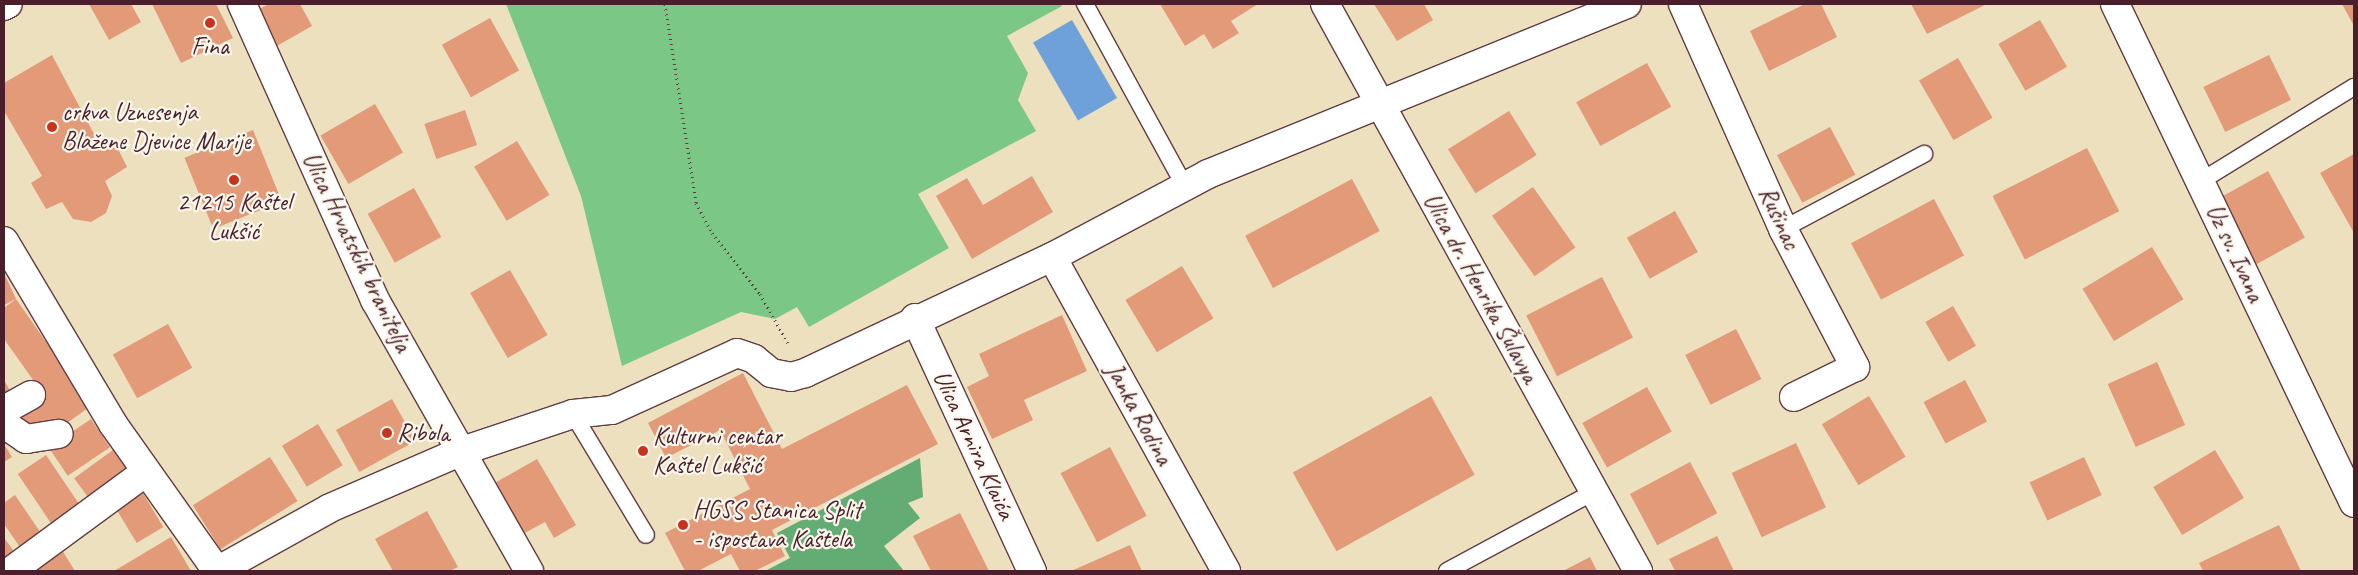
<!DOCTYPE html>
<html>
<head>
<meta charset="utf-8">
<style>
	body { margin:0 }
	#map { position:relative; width:2358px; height:575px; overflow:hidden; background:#ece0be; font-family:Caveat,sans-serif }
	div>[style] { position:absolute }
	.green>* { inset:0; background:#7ac786 }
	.forest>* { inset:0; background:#63ac73 }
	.water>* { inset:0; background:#6ea0d9; transform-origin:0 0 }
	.building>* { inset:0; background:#e29a78; transform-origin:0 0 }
	.path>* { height:3px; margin-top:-1.5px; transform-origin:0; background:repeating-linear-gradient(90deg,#623c41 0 1px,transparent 0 5px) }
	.roads { filter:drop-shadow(1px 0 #623c41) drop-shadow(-1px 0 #623c41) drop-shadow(0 1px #623c41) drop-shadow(0 -1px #623c41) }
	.lane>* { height:16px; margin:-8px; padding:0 8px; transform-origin:8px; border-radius:8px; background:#fff }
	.street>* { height:28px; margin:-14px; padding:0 14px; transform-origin:14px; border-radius:14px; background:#fff }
	.dots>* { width:14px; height:14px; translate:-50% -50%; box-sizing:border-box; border:2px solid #fbf7ec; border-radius:50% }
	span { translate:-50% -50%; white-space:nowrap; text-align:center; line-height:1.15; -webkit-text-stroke:4.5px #fbf7ec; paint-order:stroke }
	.poi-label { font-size:25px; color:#4a1f2b }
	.left { translate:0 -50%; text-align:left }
	.street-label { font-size:25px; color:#4a1f2b }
	.frame { position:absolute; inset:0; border:5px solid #4a1f2b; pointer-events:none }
</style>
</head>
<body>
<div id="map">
	<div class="green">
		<div style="clip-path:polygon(506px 4px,1060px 4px,1062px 6px,1007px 36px,1028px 73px,1018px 100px,1036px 131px,918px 194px,949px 248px,809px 327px,797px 307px,775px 319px,741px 312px,622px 366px,581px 196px)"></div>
	</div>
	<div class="forest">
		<div style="clip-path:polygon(920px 458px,923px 497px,908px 503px,920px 518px,884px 546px,904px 571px,765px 571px,790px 558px,777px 533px)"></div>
	</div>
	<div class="water">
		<div style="left:1072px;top:20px;width:90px;height:45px;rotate:60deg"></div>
	</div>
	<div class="building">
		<div style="clip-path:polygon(89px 4px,131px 4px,141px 22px,109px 40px)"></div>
		<div style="clip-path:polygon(152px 4px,216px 4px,233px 38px,181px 63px)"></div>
		<div style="clip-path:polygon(269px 4px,300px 4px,312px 26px,275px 47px,255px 11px)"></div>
		<div style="clip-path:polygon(1160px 4px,1258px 4px,1231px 21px,1239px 33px,1213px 49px,1204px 34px,1185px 46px)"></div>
		<div style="clip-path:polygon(1374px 4px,1424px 4px,1433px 20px,1397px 41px)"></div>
		<div style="clip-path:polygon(1805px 4px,1821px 4px,1837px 37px,1769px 71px,1750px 31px)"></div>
		<div style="clip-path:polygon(1911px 4px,1987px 4px,1927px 34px)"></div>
		<div style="clip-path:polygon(2342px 4px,2354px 4px,2354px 26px)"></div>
		<div style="left:490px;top:18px;width:60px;height:55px;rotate:61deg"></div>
		<div style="left:2040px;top:20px;width:54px;height:48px;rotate:60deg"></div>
		<div style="clip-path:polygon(52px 55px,102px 149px,115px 143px,127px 167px,105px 181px,112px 196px,106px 213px,91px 222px,73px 219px,62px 202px,46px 209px,31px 183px,42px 176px,4px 111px,4px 83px)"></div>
		<div style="left:2269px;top:55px;width:50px;height:73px;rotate:64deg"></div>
		<div style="left:1958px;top:58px;width:69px;height:45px;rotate:60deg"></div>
		<div style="left:1647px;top:63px;width:50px;height:81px;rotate:61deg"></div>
		<div style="left:375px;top:104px;width:56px;height:63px;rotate:60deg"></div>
		<div style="left:465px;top:110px;width:37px;height:43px;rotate:71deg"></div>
		<div style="left:1509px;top:111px;width:52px;height:72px;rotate:58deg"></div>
		<div style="left:1830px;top:127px;width:54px;height:60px;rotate:62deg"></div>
		<div style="left:253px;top:130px;width:77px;height:74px;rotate:68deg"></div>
		<div style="left:517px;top:141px;width:63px;height:50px;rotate:59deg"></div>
		<div style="left:2087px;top:148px;width:71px;height:106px;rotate:63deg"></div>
		<div style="clip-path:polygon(2354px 154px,2354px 233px,2320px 173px)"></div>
		<div style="left:2268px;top:171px;width:76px;height:57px;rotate:61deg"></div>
		<div style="clip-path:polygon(1032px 176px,1053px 212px,972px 259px,936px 196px,967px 178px,983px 205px)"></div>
		<div style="left:1352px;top:179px;width:59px;height:121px;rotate:62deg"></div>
		<div style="left:1533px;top:187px;width:74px;height:50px;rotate:55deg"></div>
		<div style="left:414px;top:188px;width:56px;height:53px;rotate:61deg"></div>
		<div style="left:1934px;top:199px;width:64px;height:94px;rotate:62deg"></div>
		<div style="left:1675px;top:211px;width:47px;height:55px;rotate:61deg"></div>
		<div style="left:2152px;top:247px;width:61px;height:81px;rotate:59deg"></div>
		<div style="left:1182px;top:266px;width:61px;height:66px;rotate:59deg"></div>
		<div style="left:510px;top:270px;width:75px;height:46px;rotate:60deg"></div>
		<div style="clip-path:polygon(4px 273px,16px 299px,4px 305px)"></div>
		<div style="left:1602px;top:277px;width:68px;height:85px;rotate:63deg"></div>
		<div style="clip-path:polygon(16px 299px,91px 406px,64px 425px,60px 419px,36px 431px,11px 413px,43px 394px,4px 339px,4px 308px)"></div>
		<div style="left:1953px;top:306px;width:46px;height:32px;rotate:60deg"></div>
		<div style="clip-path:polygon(1062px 315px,1087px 371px,1024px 400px,1033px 420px,992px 439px,967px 387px,989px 376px,979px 354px)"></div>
		<div style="left:168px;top:324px;width:50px;height:63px;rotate:61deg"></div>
		<div style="left:1736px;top:329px;width:56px;height:57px;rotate:63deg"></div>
		<div style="left:2157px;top:362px;width:69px;height:54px;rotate:66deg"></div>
		<div style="clip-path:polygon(743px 373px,782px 449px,907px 385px,938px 444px,772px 530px,785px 556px,755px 571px,740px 571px,731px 554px,698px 571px,685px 571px,665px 533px,750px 489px,720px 430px,666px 458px,648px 423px)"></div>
		<div style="clip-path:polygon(4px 380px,13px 396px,4px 401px)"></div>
		<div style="left:1965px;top:380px;width:47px;height:47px;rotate:62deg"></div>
		<div style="left:1647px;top:387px;width:51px;height:74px;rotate:61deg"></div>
		<div style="left:1431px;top:396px;width:90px;height:158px;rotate:61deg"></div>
		<div style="left:1869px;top:396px;width:71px;height:55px;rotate:59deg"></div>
		<div style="left:392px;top:399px;width:48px;height:64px;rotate:61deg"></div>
		<div style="left:91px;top:419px;width:34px;height:51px;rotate:56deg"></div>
		<div style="left:318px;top:424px;width:48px;height:42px;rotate:59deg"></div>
		<div style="left:1796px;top:443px;width:71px;height:71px;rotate:65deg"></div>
		<div style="clip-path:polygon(4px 444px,12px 457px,4px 462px)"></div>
		<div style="left:1110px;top:447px;width:78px;height:56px;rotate:62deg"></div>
		<div style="left:113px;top:450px;width:32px;height:48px;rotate:54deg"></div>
		<div style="left:2215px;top:450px;width:56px;height:72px;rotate:59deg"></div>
		<div style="left:46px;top:455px;width:72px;height:34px;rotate:56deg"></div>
		<div style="left:270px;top:457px;width:52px;height:91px;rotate:58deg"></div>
		<div style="left:2084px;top:457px;width:42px;height:60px;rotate:65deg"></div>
		<div style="clip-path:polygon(537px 459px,576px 525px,554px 538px,545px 522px,523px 534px,493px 484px)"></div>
		<div style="left:1690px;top:462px;width:58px;height:68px;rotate:62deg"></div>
		<div style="left:138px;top:485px;width:49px;height:31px;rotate:59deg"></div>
		<div style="clip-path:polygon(15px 495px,47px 542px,26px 556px,4px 524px,4px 503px)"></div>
		<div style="clip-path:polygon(427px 511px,458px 567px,450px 571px,393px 571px,375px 539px)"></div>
		<div style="clip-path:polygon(960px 513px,989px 571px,931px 571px,913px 536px)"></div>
		<div style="clip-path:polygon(2279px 525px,2301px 571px,2203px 571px,2199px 563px)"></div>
		<div style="clip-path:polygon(1717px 536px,1734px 571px,1675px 571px,1669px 559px)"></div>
		<div style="clip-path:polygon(171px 537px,191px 571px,114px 571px)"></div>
		<div style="clip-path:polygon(4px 538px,19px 558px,4px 569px)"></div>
		<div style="clip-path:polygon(1130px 545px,1142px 571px,1071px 571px)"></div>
		<div style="clip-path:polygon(62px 550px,75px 571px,27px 571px)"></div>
		<div style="clip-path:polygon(1590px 557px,1597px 571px,1563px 571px)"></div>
	</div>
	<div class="path">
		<div style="left:665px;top:4px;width:201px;rotate:81.1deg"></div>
		<div style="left:696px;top:203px;width:34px;rotate:62deg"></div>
		<div style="left:712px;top:233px;width:78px;rotate:51.8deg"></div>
		<div style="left:760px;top:294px;width:59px;rotate:60.4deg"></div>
	</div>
	<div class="roads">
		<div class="lane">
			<div style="left:1085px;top:4px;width:209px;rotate:61.3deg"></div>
			<div style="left:2201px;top:181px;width:180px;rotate:-31.6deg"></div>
			<div style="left:1783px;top:229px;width:160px;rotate:-28deg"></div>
			<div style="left:573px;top:414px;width:141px;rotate:58.9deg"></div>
			<div style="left:1447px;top:571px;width:167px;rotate:-28.3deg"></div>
		</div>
		<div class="street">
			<div style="left:242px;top:4px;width:325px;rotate:65.8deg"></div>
			<div style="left:375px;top:300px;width:312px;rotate:60.4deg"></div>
			<div style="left:1325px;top:4px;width:648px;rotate:61.1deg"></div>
			<div style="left:1683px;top:4px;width:246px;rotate:66deg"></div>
			<div style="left:1783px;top:229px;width:156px;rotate:62.4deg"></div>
			<div style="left:1855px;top:367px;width:68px;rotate:153.8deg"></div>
			<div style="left:2115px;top:4px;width:553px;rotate:64.41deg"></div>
			<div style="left:4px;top:6px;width:4px;rotate:-27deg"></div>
			<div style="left:4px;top:241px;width:213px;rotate:59.2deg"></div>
			<div style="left:113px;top:424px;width:180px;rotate:54.7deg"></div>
			<div style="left:1052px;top:257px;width:359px;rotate:61deg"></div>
			<div style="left:915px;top:318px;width:279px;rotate:65.2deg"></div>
			<div style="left:4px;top:410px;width:31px;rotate:-29deg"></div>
			<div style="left:4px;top:424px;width:27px;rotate:34deg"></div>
			<div style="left:26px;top:439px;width:33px;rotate:-9deg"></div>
			<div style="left:11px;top:571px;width:167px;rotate:-36.3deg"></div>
			<div style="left:217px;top:571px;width:129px;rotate:-29.1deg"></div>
			<div style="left:330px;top:508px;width:144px;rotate:-23.4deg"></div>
			<div style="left:462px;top:451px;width:117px;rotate:-18.4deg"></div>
			<div style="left:573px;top:414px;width:39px;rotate:-6deg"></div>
			<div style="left:612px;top:410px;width:137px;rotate:-24.5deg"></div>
			<div style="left:737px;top:353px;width:18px;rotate:19deg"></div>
			<div style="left:754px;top:359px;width:22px;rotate:39deg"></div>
			<div style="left:771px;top:373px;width:20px;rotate:11deg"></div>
			<div style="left:791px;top:377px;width:15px;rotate:-16deg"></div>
			<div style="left:805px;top:373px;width:273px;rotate:-25.2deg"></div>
			<div style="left:1052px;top:257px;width:177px;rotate:-28deg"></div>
			<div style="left:1208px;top:174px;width:452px;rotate:-22.1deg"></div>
		</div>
	</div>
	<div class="dots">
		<div style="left:210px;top:23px;background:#c8321e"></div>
		<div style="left:52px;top:127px;background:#c8321e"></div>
		<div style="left:234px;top:180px;background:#c8321e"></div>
		<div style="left:387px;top:433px;background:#c8321e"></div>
		<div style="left:643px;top:451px;background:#c8321e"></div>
		<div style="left:683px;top:525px;background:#c8321e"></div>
	</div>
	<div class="poi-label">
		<span style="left:210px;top:46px">Fina</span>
		<span class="left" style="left:62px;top:127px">crkva Uznesenja<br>Blažene Djevice Marije</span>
		<span style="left:234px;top:217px">21215 Kaštel<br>Lukšić</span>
		<span class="left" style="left:397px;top:433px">Ribola</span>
		<span class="left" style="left:653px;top:451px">Kulturni centar<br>Kaštel Lukšić</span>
		<span class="left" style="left:693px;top:525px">HGSS Stanica Split<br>- ispostava Kaštela</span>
	</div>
	<div class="street-label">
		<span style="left:1779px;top:218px;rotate:65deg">Rušinac</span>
		<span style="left:357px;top:252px;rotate:64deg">Ulica Hrvatskih branitelja</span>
		<span style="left:2235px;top:253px;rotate:65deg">Uz sv. Ivana</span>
		<span style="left:1481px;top:288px;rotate:61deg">Ulica dr. Henrika Šulavya</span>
		<span style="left:1139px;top:414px;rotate:61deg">Janka Rodina</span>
		<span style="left:974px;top:445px;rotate:65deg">Ulica Arnira Klaića</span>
	</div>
	<div class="frame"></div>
</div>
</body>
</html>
